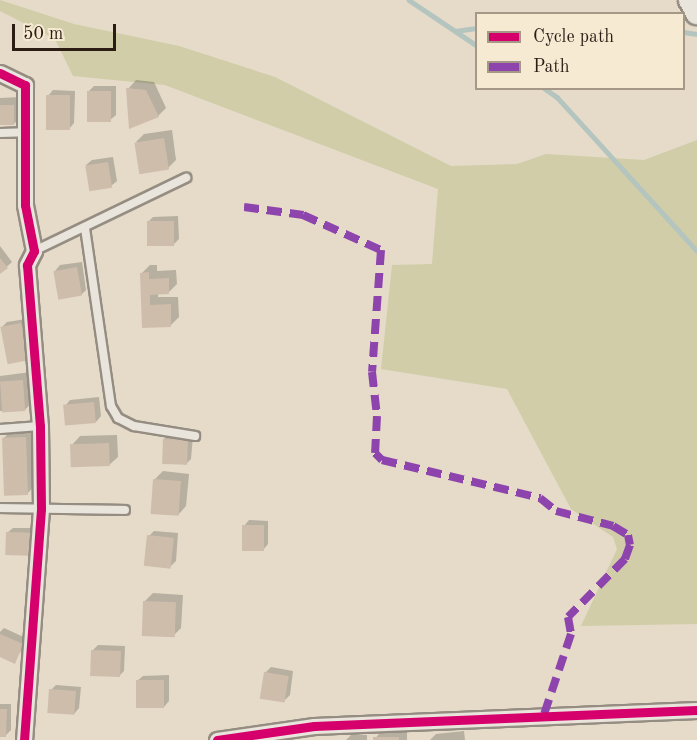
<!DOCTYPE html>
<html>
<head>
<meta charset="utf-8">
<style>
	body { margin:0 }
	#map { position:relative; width:697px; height:740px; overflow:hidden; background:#e5dbc8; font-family:"Old Standard TT",serif }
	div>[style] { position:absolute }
	.green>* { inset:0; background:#d0cda8 }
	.shadow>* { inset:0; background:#0003 }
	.stream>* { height:4.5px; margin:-2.25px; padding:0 2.25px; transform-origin:2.25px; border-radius:2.25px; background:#b4c4be }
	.building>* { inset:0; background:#cfbdac; transform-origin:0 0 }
	.roads { filter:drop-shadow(2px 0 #958d82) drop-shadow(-2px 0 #958d82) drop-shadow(0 2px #958d82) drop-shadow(0 -2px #958d82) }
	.lane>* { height:8px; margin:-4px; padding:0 4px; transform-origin:4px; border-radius:4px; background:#eae5dc }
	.street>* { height:15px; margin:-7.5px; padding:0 7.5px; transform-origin:7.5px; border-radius:7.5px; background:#eae5dc }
	.secondary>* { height:22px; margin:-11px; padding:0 11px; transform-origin:11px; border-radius:11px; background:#eae5dc }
	.quiet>* { height:8px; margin-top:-4px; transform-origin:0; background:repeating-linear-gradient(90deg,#8e44ad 0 15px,transparent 0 23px) }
	.cycleway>* { height:9px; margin:-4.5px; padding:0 4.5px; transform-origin:4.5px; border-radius:4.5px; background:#d6006c }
	span { translate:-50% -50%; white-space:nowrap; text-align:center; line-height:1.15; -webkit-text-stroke:4.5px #f7ead3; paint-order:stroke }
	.legend { position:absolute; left:475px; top:12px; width:210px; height:78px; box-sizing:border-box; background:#f7ead3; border:2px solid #a59887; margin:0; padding:8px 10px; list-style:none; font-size:18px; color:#2b1c14 }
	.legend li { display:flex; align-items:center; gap:12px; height:30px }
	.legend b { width:30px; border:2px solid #a59887 }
	.scale { position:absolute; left:12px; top:24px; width:104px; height:27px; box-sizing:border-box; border:3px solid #2b1c14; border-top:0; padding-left:8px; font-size:18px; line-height:21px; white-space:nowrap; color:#2b1c14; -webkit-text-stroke:4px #f7ead3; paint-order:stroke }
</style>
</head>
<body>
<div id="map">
	<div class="green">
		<div style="clip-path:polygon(0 0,74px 24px,179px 46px,275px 77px,451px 166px,517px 164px,546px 154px,644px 160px,697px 140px,697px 624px,581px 626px,617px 549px,613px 537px,571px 509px,507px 389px,381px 369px,392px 265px,432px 264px,438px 189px,165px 85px,73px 76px,55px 39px,0 11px)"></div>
	</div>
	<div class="shadow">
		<div style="clip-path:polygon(136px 80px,154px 82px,166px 108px,158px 116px,128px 89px)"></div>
		<div style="clip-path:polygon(94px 86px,116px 86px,116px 115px,110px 120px,88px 92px)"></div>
		<div style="clip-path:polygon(53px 90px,75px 91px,74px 123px,69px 129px,48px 96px)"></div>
		<div style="clip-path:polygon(21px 97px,22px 115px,14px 124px,0 124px,0 98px)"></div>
		<div style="clip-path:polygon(172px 130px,176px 160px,168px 168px,136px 142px,144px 134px)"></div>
		<div style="clip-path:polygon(113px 157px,117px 181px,111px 186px,86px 165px,92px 160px)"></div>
		<div style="clip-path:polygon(178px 216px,179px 239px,174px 244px,148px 222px,153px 217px)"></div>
		<div style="clip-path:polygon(0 246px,12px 262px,0 273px)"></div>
		<div style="clip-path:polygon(82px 262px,86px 290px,81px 295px,55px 271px,60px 265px)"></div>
		<div style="clip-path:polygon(150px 265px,157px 265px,157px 271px,176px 270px,177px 284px,169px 292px,158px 293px,158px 297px,178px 297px,179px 317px,171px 325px,143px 326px,142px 273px)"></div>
		<div style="clip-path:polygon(26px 319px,27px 359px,2px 327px,7px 322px)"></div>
		<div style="clip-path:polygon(31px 372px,33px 401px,25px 410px,0 411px,0 376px)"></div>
		<div style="clip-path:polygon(99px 397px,101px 416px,96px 422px,65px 406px,70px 400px)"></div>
		<div style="clip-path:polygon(12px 430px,33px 430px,35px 485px,27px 494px,3px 439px)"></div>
		<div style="clip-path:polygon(170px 434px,193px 436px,191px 459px,185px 465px,164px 439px)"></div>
		<div style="clip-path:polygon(117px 435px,118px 457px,109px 465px,72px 445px,80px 436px)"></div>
		<div style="clip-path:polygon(163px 471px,189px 474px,186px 506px,178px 515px,154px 480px)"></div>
		<div style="clip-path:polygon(249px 520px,268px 521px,268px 544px,263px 550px,244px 526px)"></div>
		<div style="clip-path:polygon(13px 528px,35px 528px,35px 548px,29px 554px,7px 533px)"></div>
		<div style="clip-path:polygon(154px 531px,178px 533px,176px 561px,171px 566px,149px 536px)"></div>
		<div style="clip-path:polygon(153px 593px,183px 595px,181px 628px,173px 636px,145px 601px)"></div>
		<div style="clip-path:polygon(4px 628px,28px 639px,14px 662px,0 656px,0 632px)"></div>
		<div style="clip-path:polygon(98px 645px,125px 646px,124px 671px,119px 676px,93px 650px)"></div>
		<div style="clip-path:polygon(271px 667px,293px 671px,290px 695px,284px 701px,265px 673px)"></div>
		<div style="clip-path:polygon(169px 675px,169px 701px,164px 707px,137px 681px,143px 676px)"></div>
		<div style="clip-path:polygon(56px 685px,81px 687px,79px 708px,74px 714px,51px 690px)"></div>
		<div style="clip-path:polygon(0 704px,11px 704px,11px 730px,5px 736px,0 735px)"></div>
		<div style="clip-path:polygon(383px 729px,407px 729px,407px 740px,374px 740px)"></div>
		<div style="clip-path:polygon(464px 731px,465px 740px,430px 740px,436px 734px)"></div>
		<div style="clip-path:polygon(352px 734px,367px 735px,367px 740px,346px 740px)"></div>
	</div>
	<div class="stream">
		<div style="left:409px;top:0;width:81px;rotate:33.9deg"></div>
		<div style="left:455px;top:31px;width:21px;rotate:-8deg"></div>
		<div style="left:684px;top:32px;width:13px;rotate:9deg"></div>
		<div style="left:544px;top:88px;width:16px;rotate:35deg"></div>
		<div style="left:557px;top:97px;width:208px;rotate:47.7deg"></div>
	</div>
	<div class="building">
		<div style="clip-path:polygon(126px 88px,146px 90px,159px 117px,129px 129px)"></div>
		<div style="left:87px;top:91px;width:24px;height:31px"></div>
		<div style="left:46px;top:95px;width:24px;height:35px"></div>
		<div style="left:14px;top:105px;width:20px;height:14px;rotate:90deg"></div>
		<div style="left:164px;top:138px;width:32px;height:30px;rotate:81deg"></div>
		<div style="left:108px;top:162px;width:26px;height:23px;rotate:81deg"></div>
		<div style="left:174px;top:221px;width:25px;height:27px;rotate:90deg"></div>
		<div style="clip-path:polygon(0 258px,8px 268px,0 274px)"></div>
		<div style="left:77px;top:267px;width:29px;height:24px;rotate:80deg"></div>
		<div style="clip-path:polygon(149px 272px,149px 279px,169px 278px,169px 294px,150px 295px,150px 305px,171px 304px,171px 327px,142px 328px,140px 273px)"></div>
		<div style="left:21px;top:323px;width:38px;height:21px;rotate:79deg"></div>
		<div style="left:23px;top:380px;width:31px;height:23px;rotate:86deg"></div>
		<div style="left:94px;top:402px;width:21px;height:31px;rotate:85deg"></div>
		<div style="left:26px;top:437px;width:58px;height:24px;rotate:88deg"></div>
		<div style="left:163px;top:439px;width:25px;height:25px;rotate:2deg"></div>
		<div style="left:109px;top:443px;width:23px;height:39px;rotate:88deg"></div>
		<div style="left:153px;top:479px;width:28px;height:35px;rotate:4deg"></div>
		<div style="left:242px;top:525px;width:22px;height:26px"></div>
		<div style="left:6px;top:532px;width:24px;height:23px;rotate:2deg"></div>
		<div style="left:147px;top:535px;width:27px;height:31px;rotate:6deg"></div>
		<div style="left:143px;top:601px;width:33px;height:35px;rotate:2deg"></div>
		<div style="clip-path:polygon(0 634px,23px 644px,15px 664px,0 657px)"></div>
		<div style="left:91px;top:650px;width:30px;height:26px;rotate:2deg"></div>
		<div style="left:264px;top:672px;width:25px;height:27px;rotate:9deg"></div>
		<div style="left:164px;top:680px;width:28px;height:28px;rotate:90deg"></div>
		<div style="left:49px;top:689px;width:27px;height:24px;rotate:4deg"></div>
		<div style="clip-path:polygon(0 709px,7px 709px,6px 737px,0 737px)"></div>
		<div style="left:373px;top:737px;width:26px;height:3px"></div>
	</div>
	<div class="roads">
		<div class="lane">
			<div style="left:0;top:133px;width:25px;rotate:-2deg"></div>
			<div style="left:85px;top:228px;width:180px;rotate:81.7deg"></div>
			<div style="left:111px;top:406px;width:14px;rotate:60deg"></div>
			<div style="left:118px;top:418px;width:18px;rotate:27deg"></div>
			<div style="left:134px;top:426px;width:62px;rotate:9.3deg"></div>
			<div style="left:34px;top:251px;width:169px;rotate:-25.7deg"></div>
			<div style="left:0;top:429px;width:40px;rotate:-4.3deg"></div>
			<div style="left:0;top:508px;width:125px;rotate:0.9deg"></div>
		</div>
		<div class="street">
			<div style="left:0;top:73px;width:28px;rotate:26deg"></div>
			<div style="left:25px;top:85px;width:120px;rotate:90deg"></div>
			<div style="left:25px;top:205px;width:47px;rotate:78.9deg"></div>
			<div style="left:34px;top:251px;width:16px;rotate:117deg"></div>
			<div style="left:27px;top:265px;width:162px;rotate:85.4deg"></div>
			<div style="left:40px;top:426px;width:83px;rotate:89.3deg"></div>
			<div style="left:41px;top:509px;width:232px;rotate:94.2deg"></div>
			<div style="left:217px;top:740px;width:98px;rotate:-8.2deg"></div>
			<div style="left:314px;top:726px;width:383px;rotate:-2.4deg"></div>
		</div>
		<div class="secondary">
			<div style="left:690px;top:0;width:15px;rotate:62deg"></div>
		</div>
	</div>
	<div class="quiet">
		<div style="left:244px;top:207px;width:60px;rotate:7.7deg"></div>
		<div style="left:303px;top:215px;width:85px;rotate:24.2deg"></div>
		<div style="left:381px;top:250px;width:122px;rotate:94.2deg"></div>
		<div style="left:372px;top:372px;width:44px;rotate:83.5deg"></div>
		<div style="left:377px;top:416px;width:37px;rotate:93deg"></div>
		<div style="left:375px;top:453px;width:10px;rotate:45deg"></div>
		<div style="left:382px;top:460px;width:163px;rotate:13.5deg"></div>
		<div style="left:540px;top:498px;width:21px;rotate:39deg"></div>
		<div style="left:556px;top:511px;width:59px;rotate:14.7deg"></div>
		<div style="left:613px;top:526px;width:17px;rotate:31deg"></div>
		<div style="left:628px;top:535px;width:10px;rotate:79deg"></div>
		<div style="left:630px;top:545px;width:15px;rotate:110deg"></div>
		<div style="left:625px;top:559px;width:81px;rotate:134.5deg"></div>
		<div style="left:568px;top:617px;width:17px;rotate:80deg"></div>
		<div style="left:571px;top:634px;width:88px;rotate:108.6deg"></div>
	</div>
	<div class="cycleway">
		<div style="left:0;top:73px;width:28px;rotate:26deg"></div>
		<div style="left:25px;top:85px;width:120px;rotate:90deg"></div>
		<div style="left:25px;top:205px;width:47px;rotate:78.9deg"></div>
		<div style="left:34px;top:251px;width:16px;rotate:117deg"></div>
		<div style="left:27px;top:265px;width:162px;rotate:85.4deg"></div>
		<div style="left:40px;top:426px;width:83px;rotate:89.3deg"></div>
		<div style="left:41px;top:509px;width:232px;rotate:94.2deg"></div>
		<div style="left:217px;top:740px;width:98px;rotate:-8.2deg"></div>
		<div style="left:314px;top:726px;width:383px;rotate:-2.4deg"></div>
	</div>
	<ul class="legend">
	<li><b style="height:8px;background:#d6006c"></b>Cycle path</li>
	<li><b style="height:8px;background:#8e44ad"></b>Path</li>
	</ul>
	<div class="scale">50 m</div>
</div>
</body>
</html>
